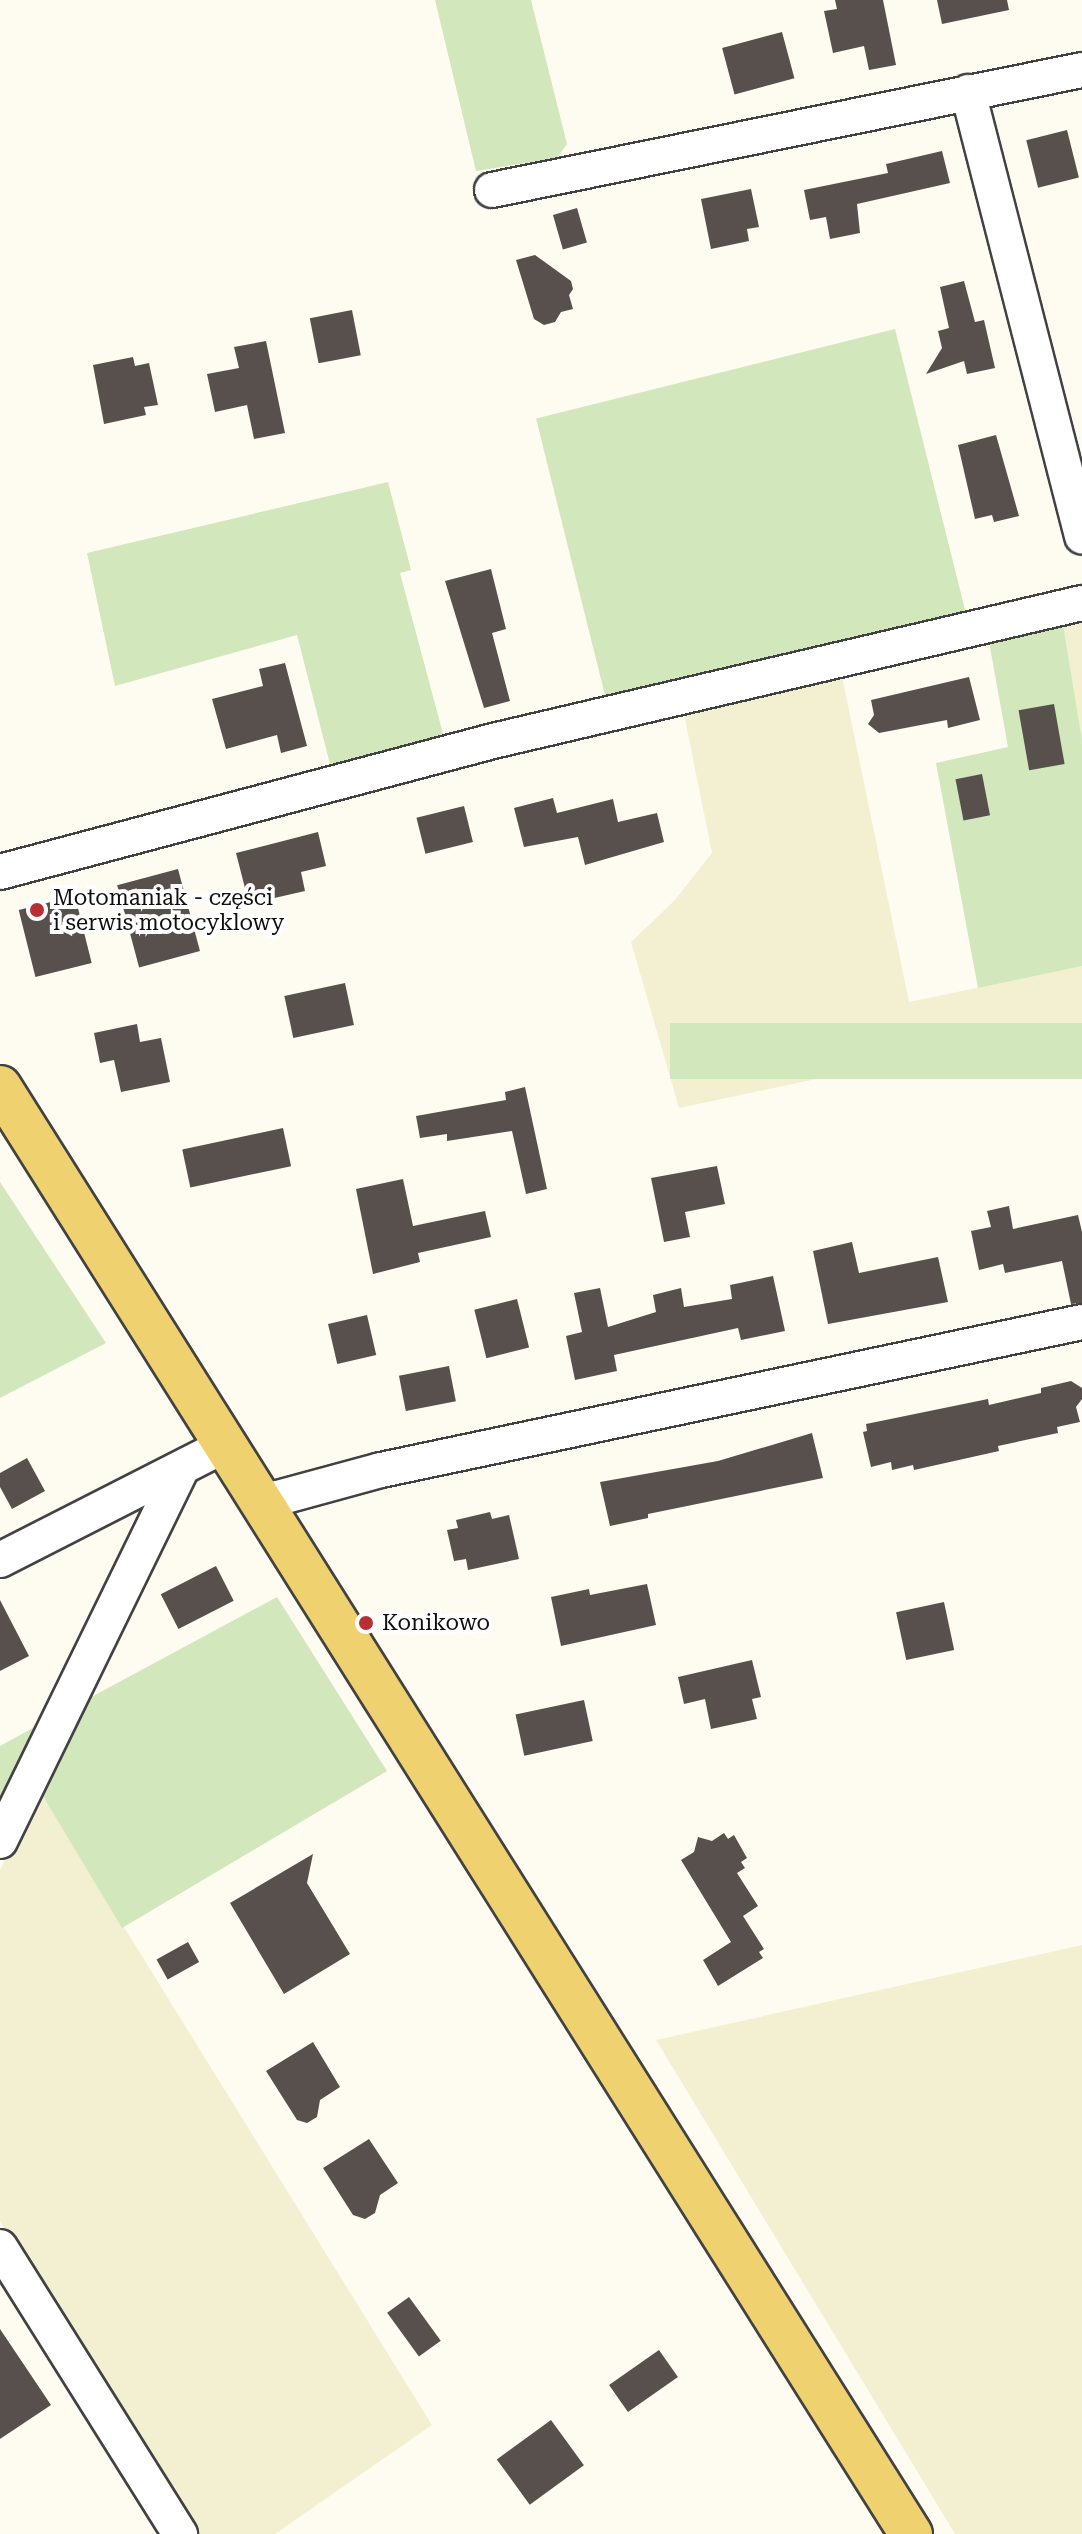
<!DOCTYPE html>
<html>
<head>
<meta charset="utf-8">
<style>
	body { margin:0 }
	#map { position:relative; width:1082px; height:2534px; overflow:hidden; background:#fefcf1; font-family:"Roboto Serif",serif }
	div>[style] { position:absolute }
	.farmland>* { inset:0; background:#f3f0d2 }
	.green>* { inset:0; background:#d2e7bc; transform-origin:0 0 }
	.building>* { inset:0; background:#57504c; transform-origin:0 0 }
	.roads { filter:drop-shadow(2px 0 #424242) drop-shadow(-2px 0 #424242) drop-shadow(0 2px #424242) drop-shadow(0 -2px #424242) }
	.minor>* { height:34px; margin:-17px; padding:0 17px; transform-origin:17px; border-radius:17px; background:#fff }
	.major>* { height:42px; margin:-21px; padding:0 21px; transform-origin:21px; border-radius:21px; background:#f0d16f }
	.dots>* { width:22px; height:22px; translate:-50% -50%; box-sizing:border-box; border:4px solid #fff; border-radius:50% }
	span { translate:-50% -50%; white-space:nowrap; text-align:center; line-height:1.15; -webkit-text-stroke:8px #fff; paint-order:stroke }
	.poi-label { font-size:22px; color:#0f0f0f }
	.left { translate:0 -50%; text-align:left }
</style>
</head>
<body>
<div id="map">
	<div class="farmland">
		<div style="clip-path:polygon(1082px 612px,1082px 740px,1062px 618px)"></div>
		<div style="clip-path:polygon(841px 671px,909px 1002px,1082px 966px,1082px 1023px,679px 1108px,631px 942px,674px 901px,712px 853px,683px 709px)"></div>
		<div style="clip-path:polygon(38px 1788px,432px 2425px,275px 2534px,189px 2534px,0 2221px,0 1870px)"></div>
		<div style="clip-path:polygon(1082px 1945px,1082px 2534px,955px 2534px,656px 2040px)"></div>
	</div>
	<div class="green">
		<div style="clip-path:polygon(435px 0,531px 0,567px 144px,557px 158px,476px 171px)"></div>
		<div style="left:895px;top:329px;width:295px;height:370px;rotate:76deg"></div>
		<div style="clip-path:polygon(388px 482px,411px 570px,400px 573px,446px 745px,332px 772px,297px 635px,115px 686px,87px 553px)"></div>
		<div style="clip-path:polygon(1062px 618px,1082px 740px,1082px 966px,978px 988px,936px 763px,1008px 747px,988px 636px)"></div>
		<div style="left:1082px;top:1023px;width:56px;height:412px;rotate:90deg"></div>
		<div style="clip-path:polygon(0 1182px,106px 1343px,0 1398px)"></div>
		<div style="clip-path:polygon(277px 1597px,387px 1771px,122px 1928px,38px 1788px,82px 1702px)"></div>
		<div style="clip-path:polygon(42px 1723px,0 1808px,0 1746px)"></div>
	</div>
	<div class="building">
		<div style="clip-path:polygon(835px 0,883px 0,896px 65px,869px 70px,864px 46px,833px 53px,824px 11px,837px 9px)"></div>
		<div style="clip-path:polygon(937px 0,1007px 0,1009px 10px,942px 24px)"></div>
		<div style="left:782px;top:32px;width:48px;height:62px;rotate:75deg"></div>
		<div style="left:1067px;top:130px;width:49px;height:42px;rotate:76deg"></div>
		<div style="clip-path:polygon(942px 151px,950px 183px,857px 204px,860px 233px,830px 239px,826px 217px,810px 220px,804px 190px,888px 173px,886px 164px)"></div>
		<div style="clip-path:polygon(751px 189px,759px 227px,747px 229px,749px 241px,711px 249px,701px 199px)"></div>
		<div style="left:577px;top:208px;width:36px;height:25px;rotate:74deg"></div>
		<div style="clip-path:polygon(535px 255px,571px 281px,573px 289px,569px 295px,573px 309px,561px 312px,555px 322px,544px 325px,534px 319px,516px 260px)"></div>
		<div style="clip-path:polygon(964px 281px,975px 322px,984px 320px,995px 368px,967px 374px,964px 361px,926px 374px,942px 348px,938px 331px,949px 328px,940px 287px)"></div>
		<div style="left:352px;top:310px;width:46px;height:43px;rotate:79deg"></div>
		<div style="clip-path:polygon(266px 341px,285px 433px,254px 439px,247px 405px,215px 412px,207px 374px,239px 368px,234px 347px)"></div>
		<div style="clip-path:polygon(133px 357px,135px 366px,149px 363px,158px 405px,144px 407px,146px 415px,104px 424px,93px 365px)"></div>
		<div style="clip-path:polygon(996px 435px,1019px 516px,994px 522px,992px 515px,975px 519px,958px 445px)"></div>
		<div style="clip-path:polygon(491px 569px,506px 629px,492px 633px,510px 701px,484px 708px,445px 581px)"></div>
		<div style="clip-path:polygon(285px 663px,307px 746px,281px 753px,277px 735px,226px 749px,212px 699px,263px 686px,259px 669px)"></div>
		<div style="clip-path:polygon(969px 677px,980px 720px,948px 728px,947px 720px,879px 733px,868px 724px,874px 715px,871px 700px)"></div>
		<div style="left:1054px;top:704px;width:61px;height:36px;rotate:80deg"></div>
		<div style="left:982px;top:774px;width:42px;height:27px;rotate:79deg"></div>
		<div style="clip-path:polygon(553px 798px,557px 813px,613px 799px,618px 822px,657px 813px,664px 842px,585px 865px,578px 837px,524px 847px,514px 808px)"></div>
		<div style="left:464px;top:806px;width:37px;height:49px;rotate:76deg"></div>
		<div style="clip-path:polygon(318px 832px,326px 866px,301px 872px,305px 891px,270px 899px,268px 891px,247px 896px,236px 853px)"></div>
		<div style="left:178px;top:869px;width:85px;height:63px;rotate:75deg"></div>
		<div style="left:75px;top:896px;width:69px;height:58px;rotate:76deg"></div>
		<div style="left:345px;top:983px;width:43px;height:62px;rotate:78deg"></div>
		<div style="clip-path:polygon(137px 1024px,140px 1042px,161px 1038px,170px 1082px,121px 1092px,114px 1060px,100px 1063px,94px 1033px)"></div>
		<div style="clip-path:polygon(525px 1087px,547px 1189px,526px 1194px,512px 1131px,447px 1141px,447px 1134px,420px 1138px,416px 1116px,506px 1100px,505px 1092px)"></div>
		<div style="left:283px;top:1128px;width:39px;height:103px;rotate:78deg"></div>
		<div style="clip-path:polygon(717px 1166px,725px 1204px,685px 1212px,690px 1237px,664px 1242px,651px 1178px)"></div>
		<div style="clip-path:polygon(403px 1179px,413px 1226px,485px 1211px,491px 1237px,418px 1253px,420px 1262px,373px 1274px,356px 1189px)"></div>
		<div style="clip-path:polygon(1009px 1206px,1013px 1229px,1078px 1215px,1082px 1232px,1082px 1303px,1071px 1304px,1062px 1261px,1005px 1273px,1003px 1264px,979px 1270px,971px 1231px,991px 1227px,987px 1211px)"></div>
		<div style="clip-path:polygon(852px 1242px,859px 1273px,938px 1257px,948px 1302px,828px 1324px,813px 1251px)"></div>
		<div style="clip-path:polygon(773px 1276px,785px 1331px,741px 1340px,738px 1328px,614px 1355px,617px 1371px,575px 1380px,566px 1336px,582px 1332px,574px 1293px,600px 1288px,608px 1327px,656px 1312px,653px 1295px,681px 1288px,684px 1307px,732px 1299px,730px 1285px)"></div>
		<div style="left:517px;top:1299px;width:50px;height:44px;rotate:76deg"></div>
		<div style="left:367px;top:1315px;width:41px;height:40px;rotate:77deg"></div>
		<div style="left:449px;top:1366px;width:36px;height:51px;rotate:79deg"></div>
		<div style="clip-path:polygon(1071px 1381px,1082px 1388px,1082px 1399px,1076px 1407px,1080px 1422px,1057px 1427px,1058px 1433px,998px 1446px,999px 1451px,914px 1470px,913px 1465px,892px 1470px,891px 1462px,871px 1467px,863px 1432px,867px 1431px,866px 1424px,988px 1399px,989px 1405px,1041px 1393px,1041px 1388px)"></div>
		<div style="clip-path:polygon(812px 1433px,823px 1478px,648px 1514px,648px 1518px,610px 1526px,600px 1482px,718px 1461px)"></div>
		<div style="clip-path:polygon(27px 1458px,45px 1491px,12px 1509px,0 1487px,0 1473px)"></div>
		<div style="clip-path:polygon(490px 1512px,492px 1519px,509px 1515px,519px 1559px,468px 1570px,466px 1559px,454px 1561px,447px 1530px,458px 1528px,456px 1520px)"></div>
		<div style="left:216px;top:1566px;width:39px;height:62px;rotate:63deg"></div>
		<div style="clip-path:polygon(647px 1584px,656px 1625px,561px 1646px,551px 1597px,589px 1589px,590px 1595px)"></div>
		<div style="clip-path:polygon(0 1600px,29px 1656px,0 1671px)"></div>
		<div style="left:944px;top:1602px;width:49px;height:49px;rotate:78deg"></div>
		<div style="clip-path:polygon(752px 1660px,761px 1697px,752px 1699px,757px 1719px,711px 1729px,705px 1699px,684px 1704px,678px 1677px)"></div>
		<div style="left:584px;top:1700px;width:42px;height:70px;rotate:78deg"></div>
		<div style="clip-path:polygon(724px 1833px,728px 1839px,734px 1835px,747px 1858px,741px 1862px,745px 1868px,737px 1873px,758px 1906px,743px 1916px,764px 1949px,759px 1952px,763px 1958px,718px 1986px,703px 1960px,731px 1942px,681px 1860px,694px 1852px,698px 1837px,712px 1841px)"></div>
		<div style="clip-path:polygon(313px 1854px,307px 1883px,350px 1954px,284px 1994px,230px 1903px)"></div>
		<div style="left:188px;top:1942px;width:23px;height:36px;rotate:61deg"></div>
		<div style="clip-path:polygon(313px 2042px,340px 2087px,320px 2100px,317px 2117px,307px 2123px,297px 2120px,266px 2071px)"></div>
		<div style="clip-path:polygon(369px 2139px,398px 2183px,380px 2195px,375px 2213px,365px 2219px,353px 2215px,323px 2168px)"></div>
		<div style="left:409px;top:2297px;width:54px;height:27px;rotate:54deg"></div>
		<div style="clip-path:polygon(0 2329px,51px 2405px,0 2439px)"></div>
		<div style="left:659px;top:2350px;width:33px;height:61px;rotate:55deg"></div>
		<div style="left:551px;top:2420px;width:56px;height:67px;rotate:54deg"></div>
	</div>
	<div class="roads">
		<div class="minor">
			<div style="left:968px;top:92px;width:459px;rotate:75.6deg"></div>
			<div style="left:492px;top:190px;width:602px;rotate:-11.5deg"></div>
			<div style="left:0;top:872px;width:510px;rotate:-14.88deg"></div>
			<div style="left:493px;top:741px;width:605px;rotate:-13.19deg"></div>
			<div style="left:265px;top:1506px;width:15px;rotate:-32deg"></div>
			<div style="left:278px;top:1498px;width:107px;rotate:-15.2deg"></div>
			<div style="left:381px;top:1470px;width:716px;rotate:-11.92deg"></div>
			<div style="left:0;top:1560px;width:254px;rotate:-27deg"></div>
			<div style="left:0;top:1841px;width:415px;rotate:-64deg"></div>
			<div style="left:0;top:2247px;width:339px;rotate:57.9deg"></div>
		</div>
		<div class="major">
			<div style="left:0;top:1087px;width:1710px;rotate:57.81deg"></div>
		</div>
	</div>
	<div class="dots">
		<div style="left:37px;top:910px;background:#b72f34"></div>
		<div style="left:366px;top:1623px;background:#b72f34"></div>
	</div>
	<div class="poi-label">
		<span class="left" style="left:53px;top:910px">Motomaniak - części<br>i serwis motocyklowy</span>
		<span class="left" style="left:382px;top:1623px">Konikowo</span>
	</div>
</div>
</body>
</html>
